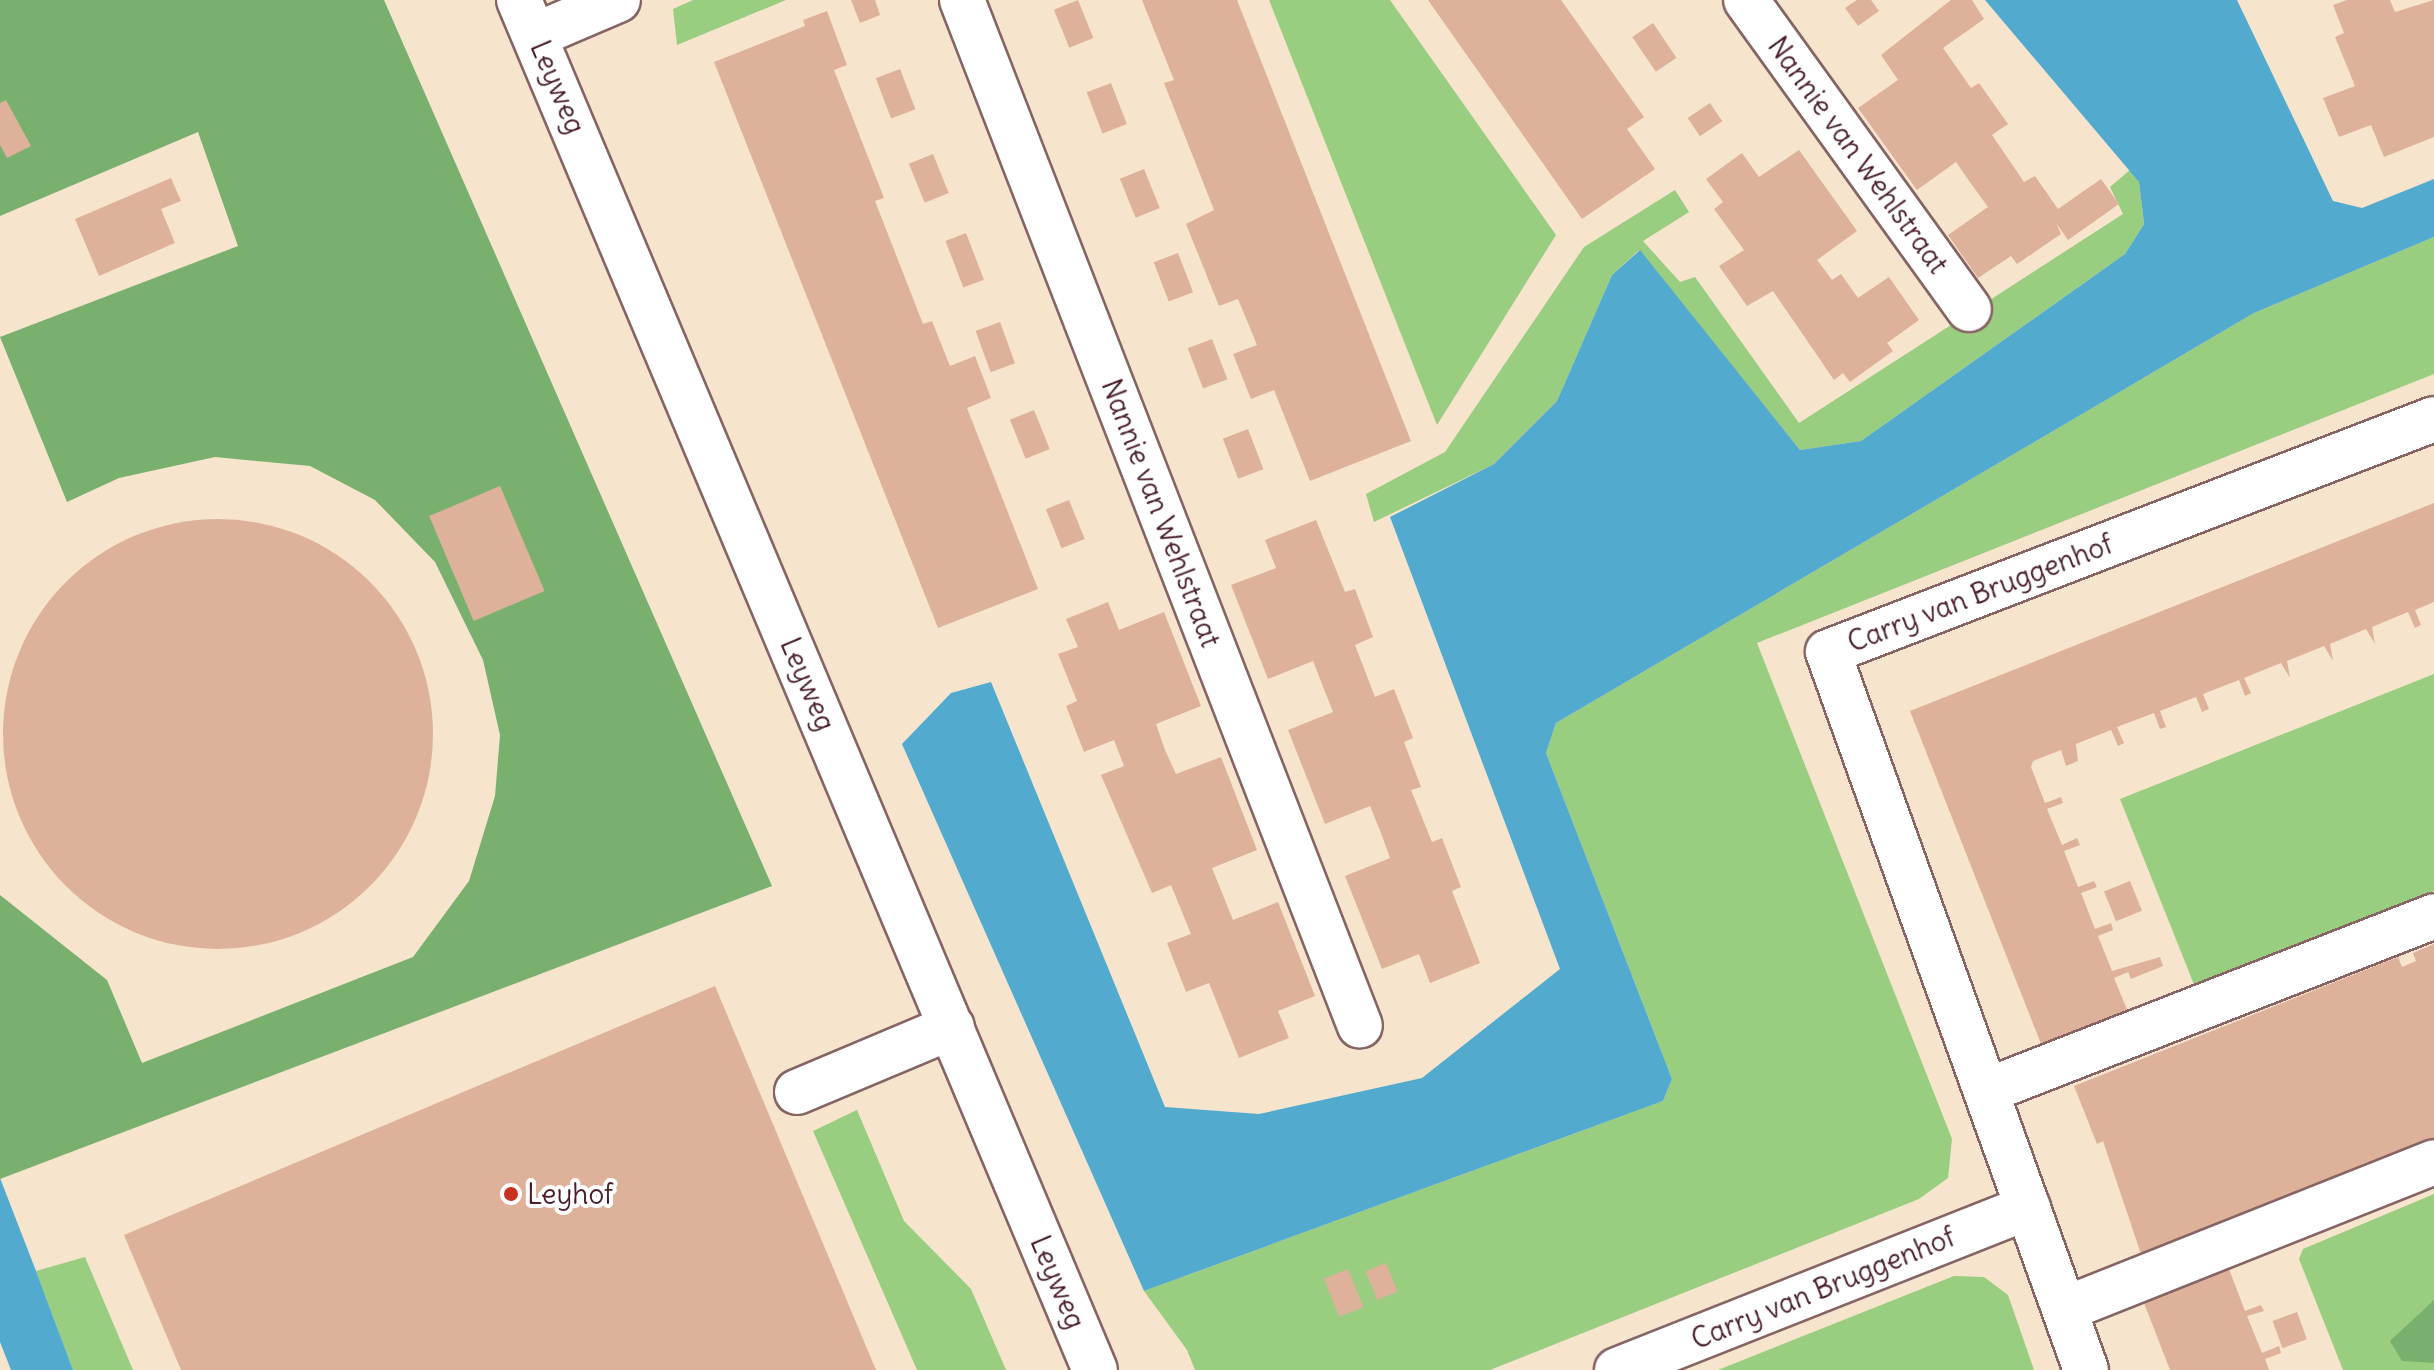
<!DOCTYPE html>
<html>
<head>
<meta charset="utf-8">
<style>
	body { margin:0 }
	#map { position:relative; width:2434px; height:1370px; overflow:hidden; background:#f6e4cd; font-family:Delius,sans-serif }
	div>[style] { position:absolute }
	.green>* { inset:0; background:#99cd7f }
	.forest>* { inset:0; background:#7ab06e }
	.water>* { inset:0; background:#52abcf }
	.building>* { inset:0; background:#deb29a; transform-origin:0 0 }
	.round { border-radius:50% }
	.roads { filter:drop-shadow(2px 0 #866464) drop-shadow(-2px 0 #866464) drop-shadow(0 2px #866464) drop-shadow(0 -2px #866464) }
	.minor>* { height:44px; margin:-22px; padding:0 22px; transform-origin:22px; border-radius:22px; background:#fff }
	.dots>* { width:22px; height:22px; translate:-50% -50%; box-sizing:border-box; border:4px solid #fff; border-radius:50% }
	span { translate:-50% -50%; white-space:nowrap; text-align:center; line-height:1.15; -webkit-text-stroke:8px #fff; paint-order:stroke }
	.street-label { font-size:28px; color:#4a1f2b }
	.poi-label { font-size:28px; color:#4a1f2b }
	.left { translate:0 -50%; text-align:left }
</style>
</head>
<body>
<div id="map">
	<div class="green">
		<div style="clip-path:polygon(693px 0,786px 0,677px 45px,673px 9px)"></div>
		<div style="clip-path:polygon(1269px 0,1390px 0,1556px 235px,1437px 425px)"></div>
		<div style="clip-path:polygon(2130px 170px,2139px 182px,2144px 224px,2125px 254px,1861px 441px,1800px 450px,1639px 250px,1612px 275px,1557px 401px,1494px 464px,1374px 522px,1366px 494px,1445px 452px,1584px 247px,1675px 190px,1689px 212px,1643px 241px,1680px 282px,1695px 277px,1799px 423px,2123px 214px,2110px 187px)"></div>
		<div style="clip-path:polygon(2434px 237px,2434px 374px,1757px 643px,1952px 1139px,1948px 1178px,1919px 1199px,1490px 1370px,1195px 1370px,1187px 1350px,1144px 1291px,1663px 1101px,1672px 1079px,1546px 753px,1556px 723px,2254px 313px)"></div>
		<div style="clip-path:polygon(2434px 674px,2434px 891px,2195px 987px,2120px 799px)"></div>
		<div style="clip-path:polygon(857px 1110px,904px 1221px,971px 1289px,1006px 1370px,917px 1370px,813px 1131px)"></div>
		<div style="clip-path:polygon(2434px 1194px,2434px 1370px,2343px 1370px,2299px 1259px,2303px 1249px)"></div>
		<div style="clip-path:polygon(85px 1257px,133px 1370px,73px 1370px,36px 1271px)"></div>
		<div style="clip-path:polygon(1954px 1276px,1984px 1277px,2008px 1295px,2034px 1370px,1718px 1370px)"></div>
	</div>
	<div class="forest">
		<div style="clip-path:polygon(0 0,384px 0,772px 886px,0 1179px,0 895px,107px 980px,142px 1063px,413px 957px,469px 881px,495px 796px,500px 735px,483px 660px,435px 562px,375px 500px,310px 466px,215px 457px,119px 478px,67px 502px,0 337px,238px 246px,198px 132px,0 216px)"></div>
		<div style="clip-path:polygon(2434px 1300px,2434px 1363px,2402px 1361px,2390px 1341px)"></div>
	</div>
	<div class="water">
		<div style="clip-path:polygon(1985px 0,2237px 0,2333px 201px,2362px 208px,2434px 179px,2434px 237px,2254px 313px,1556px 723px,1546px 753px,1672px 1079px,1663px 1101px,1144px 1291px,902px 744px,951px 693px,991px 682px,1165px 1107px,1259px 1114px,1422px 1078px,1560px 969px,1390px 517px,1494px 464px,1557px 401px,1612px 275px,1640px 250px,1800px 450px,1861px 441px,2125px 254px,2144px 224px,2139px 182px)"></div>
		<div style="clip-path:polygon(0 1178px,36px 1271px,73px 1370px,11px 1370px,0 1342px)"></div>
	</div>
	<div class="building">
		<div style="clip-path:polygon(851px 0,875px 0,880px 15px,860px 23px)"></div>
		<div style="left:1078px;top:0;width:41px;height:26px;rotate:68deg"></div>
		<div style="clip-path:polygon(1142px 0,1237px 0,1411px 441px,1310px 481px,1274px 390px,1251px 399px,1233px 354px,1257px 345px,1238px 299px,1219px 306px,1186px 224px,1214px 210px,1164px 83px,1174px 80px)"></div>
		<div style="clip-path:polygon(1428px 0,1561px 0,1644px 117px,1627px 129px,1655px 169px,1582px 219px)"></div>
		<div style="clip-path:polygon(1857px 0,1871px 0,1879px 11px,1858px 26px,1845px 8px)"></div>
		<div style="clip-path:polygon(1951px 0,1972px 0,1984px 19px,1943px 48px,1971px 88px,1979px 83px,2008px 124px,1992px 135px,2024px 182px,2035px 176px,2058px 209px,2101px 179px,2119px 204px,2068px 240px,2056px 223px,2061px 234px,2017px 264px,2011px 256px,1978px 278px,1948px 235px,1988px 207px,1972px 185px,1956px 162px,1917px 190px,1858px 108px,1898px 80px,1881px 55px)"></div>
		<div style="clip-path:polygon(2347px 0,2390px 0,2395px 12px,2434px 0,2434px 137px,2384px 157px,2371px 125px,2339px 137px,2323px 98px,2355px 86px,2335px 37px,2344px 33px,2333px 5px)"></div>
		<div style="clip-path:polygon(827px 11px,847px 65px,834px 70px,884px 198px,875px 201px,923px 324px,932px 321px,950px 366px,975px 356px,991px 398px,967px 408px,1038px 589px,938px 628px,714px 62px,805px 26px,803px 20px)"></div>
		<div style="left:1653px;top:23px;width:42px;height:25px;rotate:56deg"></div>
		<div style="left:900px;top:69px;width:43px;height:26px;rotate:69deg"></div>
		<div style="left:1111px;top:83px;width:44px;height:26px;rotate:69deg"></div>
		<div style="clip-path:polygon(6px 100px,31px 146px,7px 158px,0 145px,0 103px)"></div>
		<div style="left:1710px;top:103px;width:22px;height:27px;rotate:56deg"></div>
		<div style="clip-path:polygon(1799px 150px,1857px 231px,1817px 260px,1832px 280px,1841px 274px,1858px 298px,1889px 277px,1919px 320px,1887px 343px,1893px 351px,1850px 382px,1843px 373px,1834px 380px,1773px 291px,1747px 306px,1719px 266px,1744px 250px,1714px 209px,1723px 202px,1706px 179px,1742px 153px,1759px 177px)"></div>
		<div style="left:933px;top:154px;width:42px;height:26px;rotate:68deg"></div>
		<div style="left:1144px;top:169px;width:42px;height:26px;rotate:68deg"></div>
		<div style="clip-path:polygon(171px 178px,181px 201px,161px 209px,175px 243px,99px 276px,75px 219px)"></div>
		<div style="left:966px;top:233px;width:50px;height:22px;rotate:69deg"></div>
		<div style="left:1178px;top:253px;width:42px;height:26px;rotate:69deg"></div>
		<div style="left:1000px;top:322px;width:44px;height:26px;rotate:70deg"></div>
		<div style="left:1212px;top:339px;width:43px;height:26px;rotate:69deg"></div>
		<div style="left:1034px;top:410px;width:42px;height:26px;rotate:68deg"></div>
		<div style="left:1248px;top:429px;width:43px;height:27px;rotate:69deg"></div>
		<div style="left:500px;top:486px;width:114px;height:77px;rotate:67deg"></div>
		<div style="left:1069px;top:500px;width:42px;height:25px;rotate:68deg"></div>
		<div style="clip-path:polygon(2434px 503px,2434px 602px,2415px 610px,2421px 625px,2415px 628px,2408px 612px,2372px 627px,2375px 644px,2366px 629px,2330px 644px,2333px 661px,2324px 646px,2287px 661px,2290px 678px,2281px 663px,2244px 678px,2251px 693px,2245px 696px,2239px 680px,2203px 694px,2209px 709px,2202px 712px,2196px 697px,2160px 711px,2166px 727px,2160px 729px,2154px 713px,2117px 727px,2124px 743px,2118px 746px,2111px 730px,2076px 744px,2078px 761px,2066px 766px,2061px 750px,2033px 761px,2031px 767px,2045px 803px,2061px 797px,2063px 803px,2047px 809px,2062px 845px,2077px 838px,2080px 845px,2064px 851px,2078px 887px,2094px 881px,2097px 887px,2081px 893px,2095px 929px,2111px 923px,2113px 930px,2098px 936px,2112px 971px,2160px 957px,2163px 966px,2131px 979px,2128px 972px,2114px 978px,2131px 1019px,2045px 1054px,1910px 711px)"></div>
		<div class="round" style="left:3px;top:519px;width:430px;height:430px"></div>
		<div style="clip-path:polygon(1316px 520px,1345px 592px,1355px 589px,1373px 637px,1355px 645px,1375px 697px,1394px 689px,1413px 738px,1404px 742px,1421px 787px,1411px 790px,1432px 842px,1442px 838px,1461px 887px,1452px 891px,1480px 963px,1430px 983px,1419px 954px,1382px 969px,1345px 876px,1390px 858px,1381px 833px,1370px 806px,1325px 824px,1288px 730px,1333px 712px,1313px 661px,1268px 679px,1231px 585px,1276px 568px,1265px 540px)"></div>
		<div style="clip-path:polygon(1108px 602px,1119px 630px,1164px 612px,1201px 706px,1156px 724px,1165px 750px,1176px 774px,1221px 757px,1257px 850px,1212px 868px,1233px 920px,1278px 902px,1315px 996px,1278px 1011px,1289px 1038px,1239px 1058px,1209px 983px,1186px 992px,1167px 943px,1191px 934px,1171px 885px,1152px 893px,1101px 775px,1124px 766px,1114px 740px,1084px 752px,1066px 706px,1077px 701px,1058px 654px,1078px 647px,1066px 619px)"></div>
		<div style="left:2130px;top:881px;width:32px;height:28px;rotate:68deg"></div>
		<div style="clip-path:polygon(2434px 944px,2434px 1145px,2143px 1260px,2103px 1141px,2097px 1144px,2074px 1086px,2398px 957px,2402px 967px,2416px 961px,2413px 953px)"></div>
		<div style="clip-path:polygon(715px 986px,876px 1370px,181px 1370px,124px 1235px)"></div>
		<div style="left:1386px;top:1263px;width:31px;height:22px;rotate:68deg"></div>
		<div style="left:1348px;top:1269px;width:41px;height:26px;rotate:68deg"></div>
		<div style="clip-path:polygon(2229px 1269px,2245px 1311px,2261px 1305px,2264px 1311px,2247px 1316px,2262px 1353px,2279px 1346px,2281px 1353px,2265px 1359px,2269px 1370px,2170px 1370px,2144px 1303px)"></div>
		<div style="left:2297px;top:1312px;width:29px;height:26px;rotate:70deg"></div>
	</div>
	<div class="roads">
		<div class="minor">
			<div style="left:519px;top:0;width:1486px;rotate:67.2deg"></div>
			<div style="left:962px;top:0;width:1100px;rotate:68.8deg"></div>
			<div style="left:1746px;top:0;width:381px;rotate:54.2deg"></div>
			<div style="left:536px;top:35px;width:89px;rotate:-23.1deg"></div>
			<div style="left:1986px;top:1091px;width:481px;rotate:-21.3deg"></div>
			<div style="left:797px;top:1092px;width:168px;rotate:-22.8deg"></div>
			<div style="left:2065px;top:1309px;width:397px;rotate:-21.7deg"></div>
			<div style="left:1617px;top:1370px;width:442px;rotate:-21.6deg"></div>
			<div style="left:2086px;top:1370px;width:763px;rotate:-109.76deg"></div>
			<div style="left:1828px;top:652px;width:649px;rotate:-21.03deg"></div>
		</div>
	</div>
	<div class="dots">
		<div style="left:511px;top:1194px;background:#c8321e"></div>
	</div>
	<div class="street-label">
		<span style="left:558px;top:87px;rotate:67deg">Leyweg</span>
		<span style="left:1858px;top:155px;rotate:54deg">Nannie van Wehlstraat</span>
		<span style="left:1161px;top:513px;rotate:69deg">Nannie van Wehlstraat</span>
		<span style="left:1980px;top:593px;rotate:-21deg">Carry van Bruggenhof</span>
		<span style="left:808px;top:684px;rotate:67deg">Leyweg</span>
		<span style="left:1058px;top:1282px;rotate:67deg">Leyweg</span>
		<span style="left:1823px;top:1288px;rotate:-22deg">Carry van Bruggenhof</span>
	</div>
	<div class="poi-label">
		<span class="left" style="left:527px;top:1194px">Leyhof</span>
	</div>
</div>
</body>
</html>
